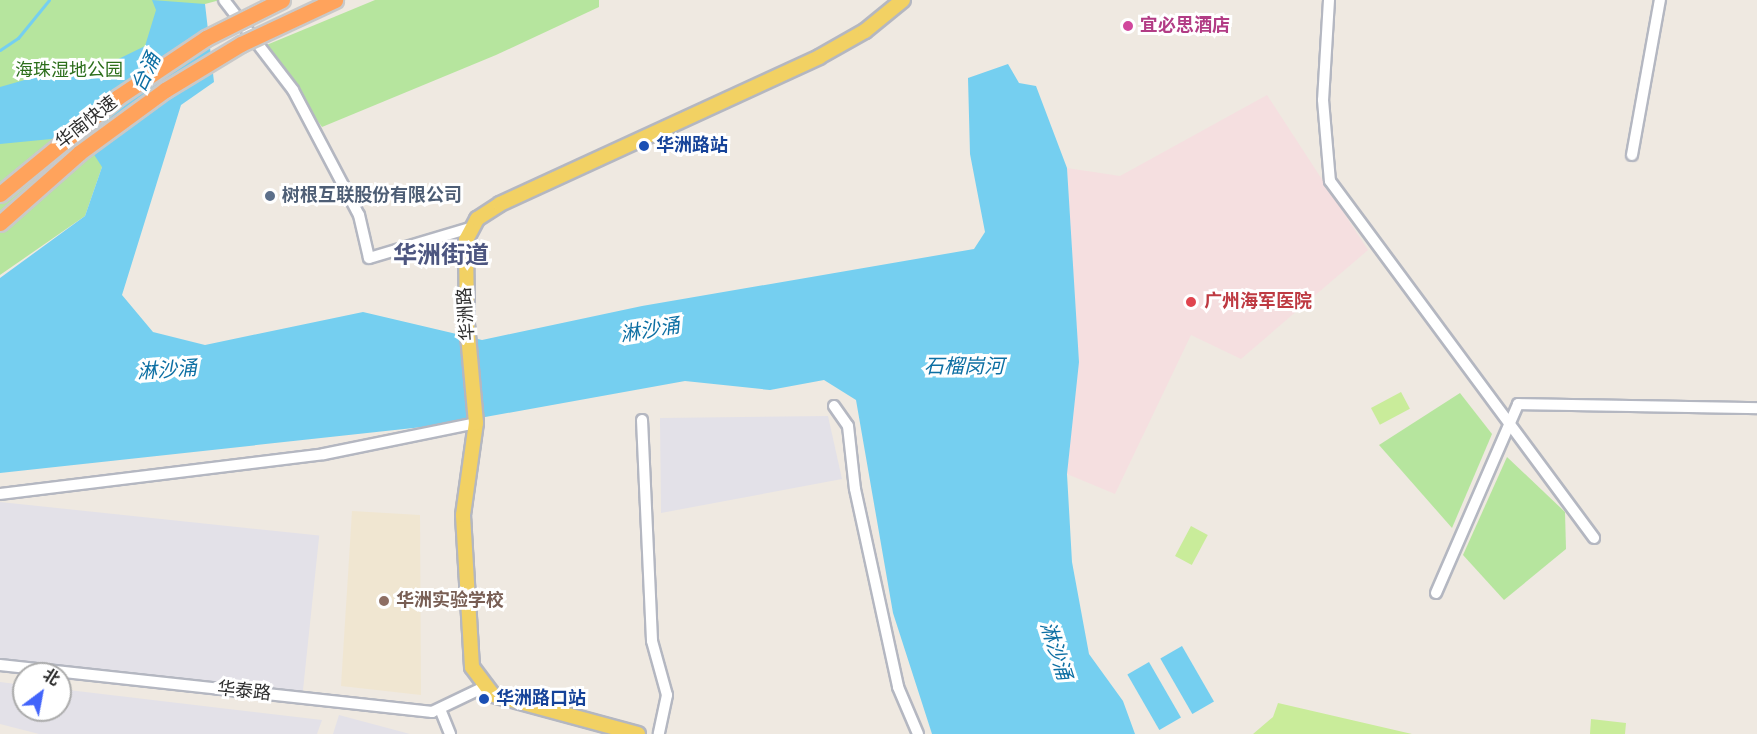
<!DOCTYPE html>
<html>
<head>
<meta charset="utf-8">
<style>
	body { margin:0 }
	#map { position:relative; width:1757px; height:734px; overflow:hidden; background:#efe9e1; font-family:"Sofia Sans Condensed","Noto Sans SC",sans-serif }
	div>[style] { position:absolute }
	.industrial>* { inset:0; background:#e3e1e8; transform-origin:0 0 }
	.education>* { inset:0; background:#f0e6d1 }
	.medical>* { inset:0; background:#f5dfe0 }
	.green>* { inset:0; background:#b6e59e }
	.pitch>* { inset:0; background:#c9ec9a; transform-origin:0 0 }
	.water>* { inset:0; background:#75cff0; transform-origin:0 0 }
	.stream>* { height:3px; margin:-1.5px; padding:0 1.5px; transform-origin:1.5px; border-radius:1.5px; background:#75cff0 }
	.roads { filter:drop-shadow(2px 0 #b4b7c1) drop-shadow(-2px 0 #b4b7c1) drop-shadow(0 2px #b4b7c1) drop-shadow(0 -2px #b4b7c1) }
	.minor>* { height:10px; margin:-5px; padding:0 5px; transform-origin:5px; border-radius:5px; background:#fff }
	.major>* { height:14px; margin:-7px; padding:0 7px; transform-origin:7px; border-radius:7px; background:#f2d163 }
	.bridges { filter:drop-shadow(2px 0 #c9c9c9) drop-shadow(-2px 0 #c9c9c9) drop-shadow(0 2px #c9c9c9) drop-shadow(0 -2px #c9c9c9) }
	.highway-bridge>* { height:15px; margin:-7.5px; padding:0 7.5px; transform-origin:7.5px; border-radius:7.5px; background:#ffa35c }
	.dots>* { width:16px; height:16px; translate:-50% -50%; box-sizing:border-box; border:3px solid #fff; border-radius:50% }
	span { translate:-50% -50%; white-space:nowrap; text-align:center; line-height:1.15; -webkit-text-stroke:6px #fff; paint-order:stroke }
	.hotel-label { font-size:18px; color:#b23c85; font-weight:700 }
	.left { translate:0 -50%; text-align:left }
	.park-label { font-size:18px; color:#2c6e1b }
	.street-label { font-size:18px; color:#2e2e2e }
	.transit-label { font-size:18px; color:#164399; font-weight:700 }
	.service-label { font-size:18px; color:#4e5e75; font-weight:700 }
	.health-label { font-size:18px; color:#be3a42; font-weight:700 }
	.education-label { font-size:18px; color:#785e54; font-weight:700 }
	.water-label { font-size:20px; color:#0d6fa3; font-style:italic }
	.district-label { font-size:24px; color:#4d5680; font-weight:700 }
	.north { position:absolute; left:12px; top:662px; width:60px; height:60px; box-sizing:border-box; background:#fff; border:2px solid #ababab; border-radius:50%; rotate:32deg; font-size:16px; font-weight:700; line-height:24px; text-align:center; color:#2e2e2e }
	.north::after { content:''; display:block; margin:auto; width:21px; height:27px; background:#4264fb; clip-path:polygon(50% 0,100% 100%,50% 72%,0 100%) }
</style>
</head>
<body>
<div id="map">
	<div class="industrial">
		<div style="clip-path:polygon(828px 416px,842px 479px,661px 513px,660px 418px)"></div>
		<div style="left:0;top:502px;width:321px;height:157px;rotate:6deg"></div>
		<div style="clip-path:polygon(0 682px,24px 685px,24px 710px,60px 710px,60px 689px,322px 720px,317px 734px,39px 734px,0 724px)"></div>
		<div style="clip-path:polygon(339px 715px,410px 734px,333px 734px)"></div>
	</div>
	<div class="education">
		<div style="clip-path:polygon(352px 511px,420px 515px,421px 695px,341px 686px)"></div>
	</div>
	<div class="medical">
		<div style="clip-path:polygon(1267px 95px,1368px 250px,1241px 359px,1191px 335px,1115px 494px,1067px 474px,1078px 357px,1067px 168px,1120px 176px)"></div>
	</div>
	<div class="green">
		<div style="clip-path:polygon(0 0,220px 0,205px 4px,102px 167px,85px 216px,0 275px)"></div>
		<div style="clip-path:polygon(375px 0,599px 0,599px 7px,496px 55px,322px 127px,264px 46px)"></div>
		<div style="clip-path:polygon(1460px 393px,1492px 434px,1452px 528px,1379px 445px)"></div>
		<div style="clip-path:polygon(1507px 457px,1565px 512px,1566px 549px,1504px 600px,1463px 555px)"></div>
	</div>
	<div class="pitch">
		<div style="left:1401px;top:392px;width:19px;height:34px;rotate:62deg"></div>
		<div style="left:1191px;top:526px;width:19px;height:34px;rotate:28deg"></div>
		<div style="clip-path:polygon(1278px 703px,1412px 734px,1253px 734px,1273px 717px)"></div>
		<div style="clip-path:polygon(1591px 719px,1626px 723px,1625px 734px,1590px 734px)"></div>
	</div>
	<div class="water">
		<div style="clip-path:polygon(152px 0,205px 4px,214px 82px,181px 105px,122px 295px,153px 332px,205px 345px,363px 312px,482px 340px,642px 306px,974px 249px,985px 232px,970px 154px,968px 78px,1008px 64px,1019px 83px,1036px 86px,1067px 168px,1079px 362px,1067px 474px,1072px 562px,1089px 654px,1123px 701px,1135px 734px,932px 734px,893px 613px,856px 400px,824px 380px,770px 390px,685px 381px,441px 425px,0 473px,0 278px,85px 216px,102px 167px,82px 136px,0 144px,0 87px,63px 69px,100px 68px,145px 46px,156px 10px)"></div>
		<div style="left:1182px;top:646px;width:64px;height:25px;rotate:60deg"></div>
		<div style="left:1149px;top:662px;width:64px;height:25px;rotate:60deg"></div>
	</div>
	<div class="stream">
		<div style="left:0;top:50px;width:22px;rotate:-34deg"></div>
		<div style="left:18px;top:38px;width:49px;rotate:-50.8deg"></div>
	</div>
	<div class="roads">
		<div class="minor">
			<div style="left:224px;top:0;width:113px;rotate:52.5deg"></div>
			<div style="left:293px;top:90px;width:141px;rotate:62.2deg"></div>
			<div style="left:359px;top:215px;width:44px;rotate:76.9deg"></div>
			<div style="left:369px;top:258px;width:109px;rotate:-16.6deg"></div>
			<div style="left:1329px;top:0;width:100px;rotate:93.4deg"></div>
			<div style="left:1323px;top:100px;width:81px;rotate:85.1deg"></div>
			<div style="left:1330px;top:181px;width:444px;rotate:53.5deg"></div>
			<div style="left:1632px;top:155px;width:158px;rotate:-79.8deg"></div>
			<div style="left:834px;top:406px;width:24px;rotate:55deg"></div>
			<div style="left:848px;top:426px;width:63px;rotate:83.7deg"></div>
			<div style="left:855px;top:489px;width:203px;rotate:77.7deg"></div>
			<div style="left:898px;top:687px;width:51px;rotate:66.9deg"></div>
			<div style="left:642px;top:420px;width:221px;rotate:87.4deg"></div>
			<div style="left:652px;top:641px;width:56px;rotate:74.5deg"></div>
			<div style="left:667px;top:695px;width:40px;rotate:102deg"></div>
			<div style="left:0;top:494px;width:326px;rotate:-7deg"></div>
			<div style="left:324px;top:454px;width:155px;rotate:-11.5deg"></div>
			<div style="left:1436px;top:593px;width:206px;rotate:-66.5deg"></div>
			<div style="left:1518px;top:404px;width:239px;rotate:1deg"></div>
			<div style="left:0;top:665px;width:435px;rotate:6.2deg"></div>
			<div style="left:432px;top:712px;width:55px;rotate:-25.6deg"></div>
			<div style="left:440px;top:709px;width:27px;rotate:68deg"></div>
		</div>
		<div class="major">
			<div style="left:638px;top:734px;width:150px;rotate:-164.9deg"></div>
			<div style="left:493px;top:695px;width:35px;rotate:-127deg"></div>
			<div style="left:472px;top:667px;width:152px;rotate:-93.4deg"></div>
			<div style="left:463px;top:515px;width:93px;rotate:-82deg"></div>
			<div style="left:476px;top:423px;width:99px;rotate:-95.2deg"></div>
			<div style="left:467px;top:324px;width:84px;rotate:-90.7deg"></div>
			<div style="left:466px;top:240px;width:24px;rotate:-62deg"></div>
			<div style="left:477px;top:219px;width:27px;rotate:-33deg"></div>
			<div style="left:500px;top:204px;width:351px;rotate:-24.7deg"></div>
			<div style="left:819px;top:57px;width:53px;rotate:-29.5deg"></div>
			<div style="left:865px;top:31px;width:49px;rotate:-39.2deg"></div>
		</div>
	</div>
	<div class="bridges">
		<div class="highway-bridge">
			<div style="left:0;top:194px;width:153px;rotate:-39.4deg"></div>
			<div style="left:118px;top:97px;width:106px;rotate:-33.8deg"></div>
			<div style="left:206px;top:38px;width:85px;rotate:-26.6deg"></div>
			<div style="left:0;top:223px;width:106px;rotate:-41.5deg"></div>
			<div style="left:79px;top:153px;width:107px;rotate:-36.2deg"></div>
			<div style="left:165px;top:90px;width:89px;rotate:-31.2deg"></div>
			<div style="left:241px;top:44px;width:104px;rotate:-25.1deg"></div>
		</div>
	</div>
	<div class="dots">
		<div style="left:1128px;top:26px;background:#d1479c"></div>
		<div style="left:644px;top:146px;background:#1a4fb4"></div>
		<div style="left:270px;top:196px;background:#5c6f8a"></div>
		<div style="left:1191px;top:302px;background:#e0444e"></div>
		<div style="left:384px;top:601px;background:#8d6e63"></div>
		<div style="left:484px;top:699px;background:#1a4fb4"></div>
	</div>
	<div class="hotel-label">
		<span class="left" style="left:1140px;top:26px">宜必思酒店</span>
	</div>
	<div class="park-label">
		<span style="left:69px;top:71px">海珠湿地公园</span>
	</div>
	<div class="street-label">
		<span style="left:87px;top:123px;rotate:-38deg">华南快速</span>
		<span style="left:467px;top:314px;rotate:-94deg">华洲路</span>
		<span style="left:244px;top:692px;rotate:6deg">华泰路</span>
	</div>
	<div class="transit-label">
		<span class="left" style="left:656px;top:146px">华洲路站</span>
		<span class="left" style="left:496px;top:699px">华洲路口站</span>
	</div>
	<div class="service-label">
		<span class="left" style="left:282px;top:196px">树根互联股份有限公司</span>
	</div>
	<div class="health-label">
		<span class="left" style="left:1204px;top:302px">广州海军医院</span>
	</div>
	<div class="education-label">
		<span class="left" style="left:396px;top:601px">华洲实验学校</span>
	</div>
	<div class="water-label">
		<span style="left:147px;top:73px;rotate:-65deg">台涌</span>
		<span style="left:650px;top:331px;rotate:-9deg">淋沙涌</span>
		<span style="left:964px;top:367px">石榴岗河</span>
		<span style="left:167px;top:371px;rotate:-4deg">淋沙涌</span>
		<span style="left:1055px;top:651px;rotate:72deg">淋沙涌</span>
	</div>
	<div class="district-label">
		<span style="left:441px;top:256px">华洲街道</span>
	</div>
	<div class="north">北</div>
</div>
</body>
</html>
